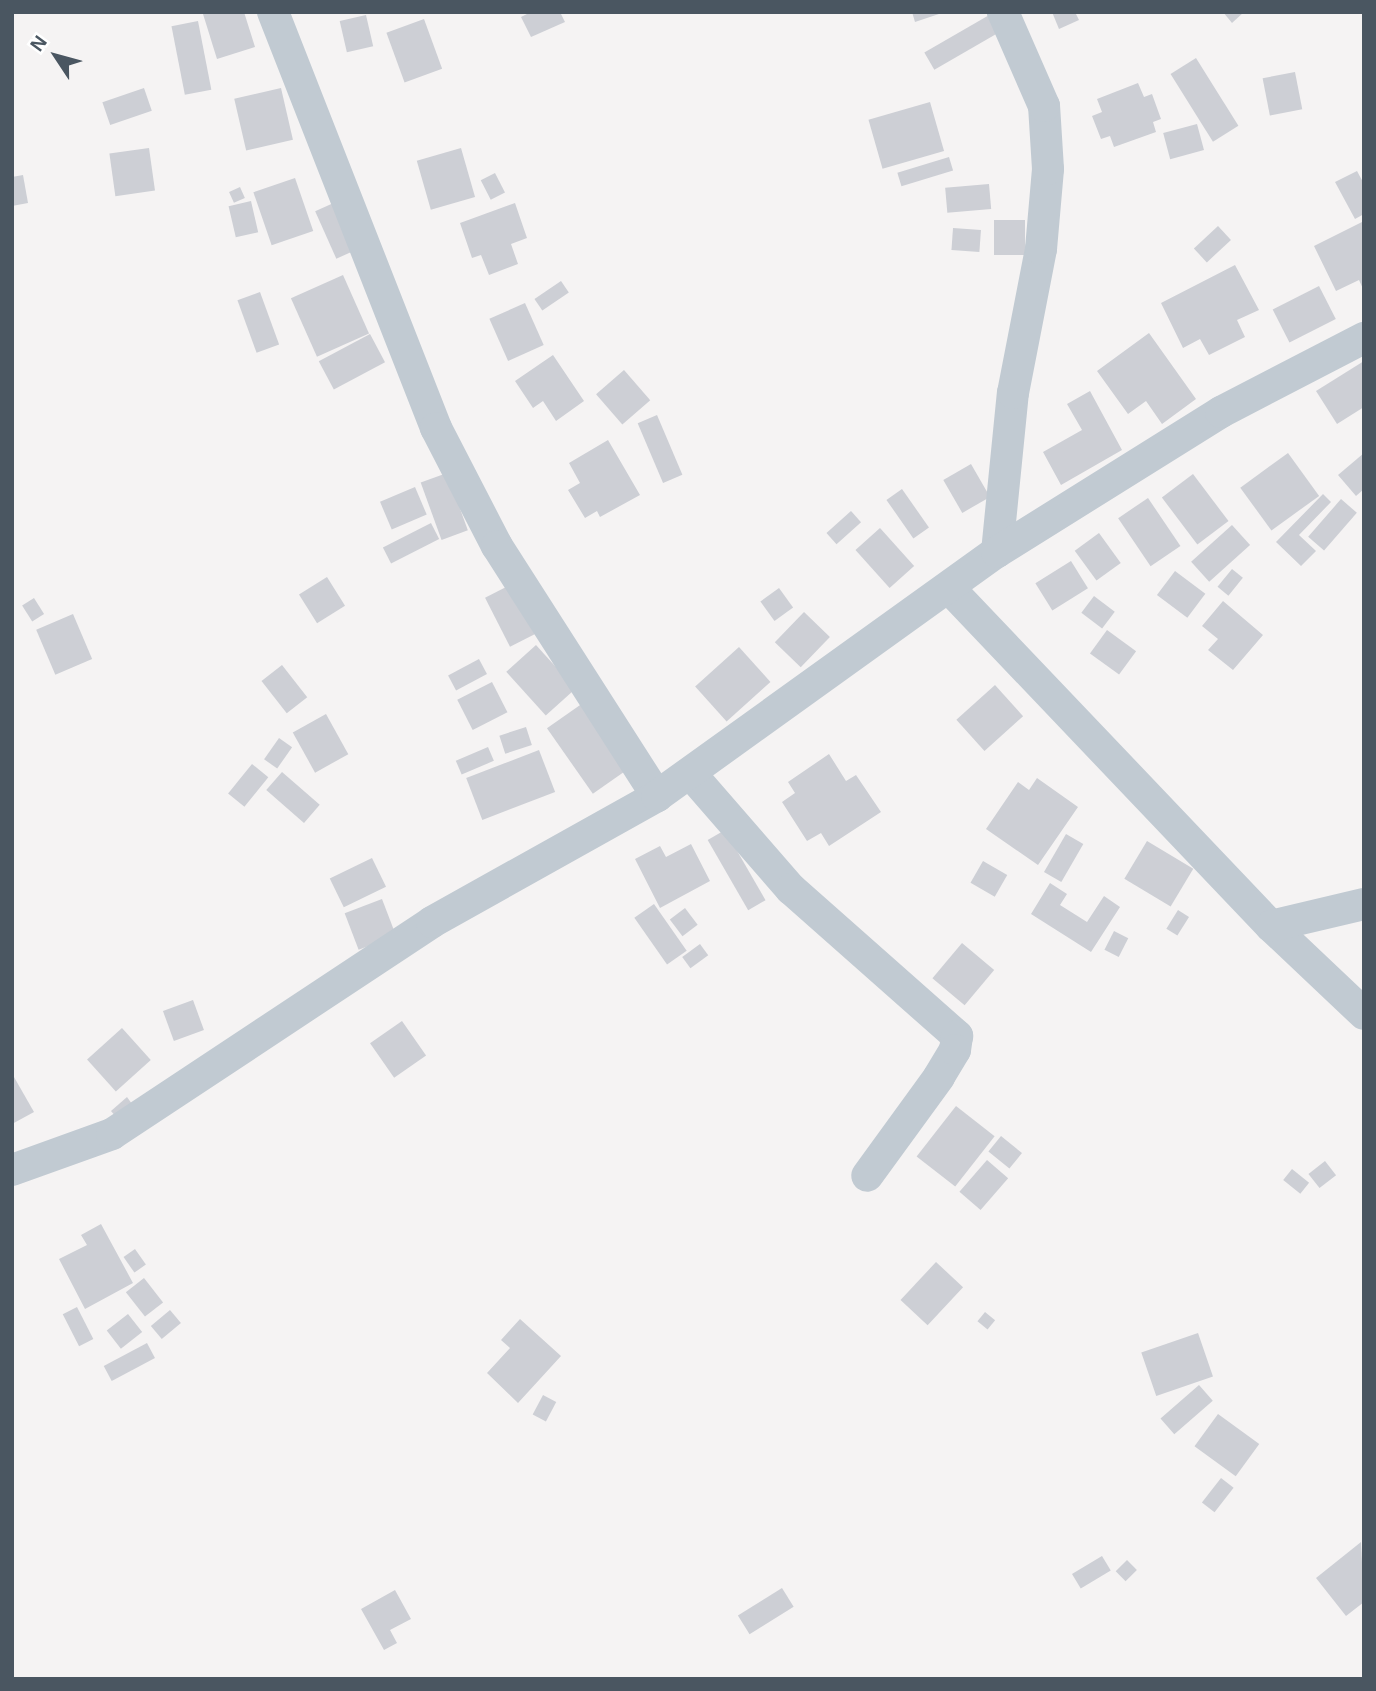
<!DOCTYPE html>
<html>
<head>
<meta charset="utf-8">
<style>
	body { margin:0 }
	#map { position:relative; width:1376px; height:1691px; overflow:hidden; background:#f5f3f3; font-family:Helvetica,sans-serif }
	div>[style] { position:absolute }
	.building>* { inset:0; background:#cdcfd5; transform-origin:0 0 }
	.street>* { height:32px; margin:-16px; padding:0 16px; transform-origin:16px; border-radius:16px; background:#c1cad2 }
	span { translate:-50% -50%; white-space:nowrap; text-align:center; line-height:1.15; -webkit-text-stroke:7px #fff; paint-order:stroke }
	.frame { position:absolute; inset:0; border:14px solid #4a5661; pointer-events:none }
	.north { position:absolute; left:21px; top:21px; width:70px; height:70px; -webkit-text-stroke:5px #fff; paint-order:stroke; rotate:306deg; font-size:19px; font-weight:700; line-height:28px; text-align:center; color:#4a5661 }
	.north::after { content:''; display:block; margin:auto; width:24px; height:32px; background:#4a5661; clip-path:polygon(50% 0,100% 100%,50% 72%,0 100%) }
</style>
</head>
<body>
<div id="map">
	<div class="building">
		<div style="clip-path:polygon(244px 12px,255px 47px,217px 59px,203px 14px)"></div>
		<div style="clip-path:polygon(531px 12px,560px 12px,565px 22px,531px 37px,521px 17px)"></div>
		<div style="clip-path:polygon(912px 12px,942px 12px,942px 13px,915px 22px)"></div>
		<div style="clip-path:polygon(1052px 12px,1075px 12px,1079px 20px,1059px 29px)"></div>
		<div style="clip-path:polygon(1223px 12px,1244px 12px,1232px 23px)"></div>
		<div style="left:991px;top:14px;width:20px;height:77px;rotate:60deg"></div>
		<div style="left:366px;top:15px;width:32px;height:27px;rotate:77deg"></div>
		<div style="left:424px;top:19px;width:53px;height:40px;rotate:70deg"></div>
		<div style="left:198px;top:21px;width:70px;height:27px;rotate:79deg"></div>
		<div style="left:1196px;top:58px;width:80px;height:30px;rotate:58deg"></div>
		<div style="left:1295px;top:72px;width:38px;height:33px;rotate:79deg"></div>
		<div style="clip-path:polygon(1138px 83px,1144px 97px,1152px 94px,1161px 119px,1153px 122px,1156px 132px,1114px 147px,1110px 136px,1101px 139px,1092px 116px,1102px 112px,1097px 99px)"></div>
		<div style="left:144px;top:88px;width:24px;height:44px;rotate:71deg"></div>
		<div style="left:281px;top:88px;width:53px;height:48px;rotate:77deg"></div>
		<div style="left:930px;top:102px;width:51px;height:64px;rotate:74deg"></div>
		<div style="left:1197px;top:124px;width:27px;height:35px;rotate:75deg"></div>
		<div style="left:149px;top:148px;width:43px;height:40px;rotate:82deg"></div>
		<div style="left:461px;top:148px;width:51px;height:46px;rotate:74deg"></div>
		<div style="left:949px;top:157px;width:14px;height:54px;rotate:73deg"></div>
		<div style="clip-path:polygon(1357px 171px,1364px 184px,1364px 214px,1355px 219px,1335px 182px)"></div>
		<div style="left:495px;top:173px;width:22px;height:16px;rotate:63deg"></div>
		<div style="clip-path:polygon(23px 175px,28px 203px,12px 206px,12px 177px)"></div>
		<div style="left:295px;top:178px;width:56px;height:44px;rotate:71deg"></div>
		<div style="left:989px;top:184px;width:25px;height:44px;rotate:85deg"></div>
		<div style="left:240px;top:187px;width:12px;height:12px;rotate:66deg"></div>
		<div style="left:251px;top:201px;width:32px;height:23px;rotate:77deg"></div>
		<div style="left:338px;top:201px;width:52px;height:25px;rotate:66deg"></div>
		<div style="clip-path:polygon(515px 203px,527px 238px,511px 244px,518px 264px,489px 275px,481px 255px,472px 258px,460px 223px)"></div>
		<div style="left:994px;top:220px;width:31px;height:35px"></div>
		<div style="clip-path:polygon(1364px 221px,1364px 291px,1359px 280px,1336px 291px,1314px 246px)"></div>
		<div style="left:1218px;top:226px;width:19px;height:33px;rotate:47deg"></div>
		<div style="left:953px;top:228px;width:28px;height:22px;rotate:4deg"></div>
		<div style="clip-path:polygon(1235px 265px,1259px 310px,1237px 320px,1245px 337px,1209px 355px,1200px 339px,1183px 348px,1161px 303px)"></div>
		<div style="left:343px;top:275px;width:64px;height:57px;rotate:66deg"></div>
		<div style="left:561px;top:281px;width:14px;height:32px;rotate:56deg"></div>
		<div style="left:1319px;top:286px;width:37px;height:52px;rotate:63deg"></div>
		<div style="left:260px;top:292px;width:56px;height:24px;rotate:70deg"></div>
		<div style="left:525px;top:303px;width:46px;height:39px;rotate:66deg"></div>
		<div style="clip-path:polygon(1149px 333px,1196px 399px,1162px 424px,1146px 401px,1128px 414px,1097px 371px)"></div>
		<div style="left:370px;top:334px;width:32px;height:58px;rotate:62deg"></div>
		<div style="clip-path:polygon(553px 355px,584px 401px,556px 421px,543px 401px,533px 408px,515px 381px)"></div>
		<div style="clip-path:polygon(1364px 361px,1364px 407px,1337px 424px,1316px 391px)"></div>
		<div style="left:624px;top:370px;width:40px;height:37px;rotate:49deg"></div>
		<div style="clip-path:polygon(1090px 391px,1122px 450px,1061px 485px,1043px 452px,1082px 430px,1067px 404px)"></div>
		<div style="left:657px;top:415px;width:65px;height:21px;rotate:67deg"></div>
		<div style="clip-path:polygon(608px 440px,640px 495px,600px 517px,597px 511px,585px 518px,568px 490px,580px 483px,569px 463px)"></div>
		<div style="left:1288px;top:453px;width:53px;height:59px;rotate:54deg"></div>
		<div style="clip-path:polygon(1364px 453px,1364px 489px,1356px 496px,1338px 475px)"></div>
		<div style="left:971px;top:464px;width:38px;height:32px;rotate:60deg"></div>
		<div style="left:447px;top:473px;width:61px;height:28px;rotate:70deg"></div>
		<div style="left:1193px;top:474px;width:59px;height:39px;rotate:53deg"></div>
		<div style="left:415px;top:487px;width:30px;height:38px;rotate:67deg"></div>
		<div style="left:902px;top:489px;width:47px;height:19px;rotate:55deg"></div>
		<div style="clip-path:polygon(1323px 494px,1331px 502px,1299px 535px,1316px 551px,1301px 566px,1276px 542px)"></div>
		<div style="left:1148px;top:498px;width:58px;height:36px;rotate:56deg"></div>
		<div style="left:1341px;top:499px;width:21px;height:50px;rotate:41deg"></div>
		<div style="left:851px;top:511px;width:15px;height:33px;rotate:48deg"></div>
		<div style="left:431px;top:523px;width:18px;height:54px;rotate:63deg"></div>
		<div style="left:1232px;top:525px;width:27px;height:55px;rotate:48deg"></div>
		<div style="left:880px;top:528px;width:51px;height:33px;rotate:48deg"></div>
		<div style="left:1099px;top:533px;width:37px;height:30px;rotate:54deg"></div>
		<div style="left:1071px;top:561px;width:32px;height:42px;rotate:58deg"></div>
		<div style="left:1232px;top:569px;width:14px;height:23px;rotate:39deg"></div>
		<div style="left:1175px;top:571px;width:38px;height:30px;rotate:37deg"></div>
		<div style="left:327px;top:577px;width:34px;height:33px;rotate:58deg"></div>
		<div style="left:518px;top:581px;width:55px;height:37px;rotate:63deg"></div>
		<div style="left:779px;top:588px;width:24px;height:23px;rotate:54deg"></div>
		<div style="left:1094px;top:596px;width:26px;height:21px;rotate:37deg"></div>
		<div style="left:34px;top:598px;width:19px;height:14px;rotate:58deg"></div>
		<div style="clip-path:polygon(1223px 601px,1263px 635px,1233px 670px,1208px 650px,1218px 639px,1202px 626px)"></div>
		<div style="left:804px;top:612px;width:36px;height:42px;rotate:44deg"></div>
		<div style="left:73px;top:614px;width:49px;height:40px;rotate:67deg"></div>
		<div style="left:1107px;top:630px;width:36px;height:29px;rotate:36deg"></div>
		<div style="left:536px;top:645px;width:59px;height:40px;rotate:48deg"></div>
		<div style="left:739px;top:647px;width:47px;height:59px;rotate:48deg"></div>
		<div style="left:479px;top:659px;width:17px;height:35px;rotate:62deg"></div>
		<div style="left:282px;top:665px;width:41px;height:26px;rotate:52deg"></div>
		<div style="left:492px;top:682px;width:34px;height:39px;rotate:63deg"></div>
		<div style="left:995px;top:685px;width:42px;height:52px;rotate:48deg"></div>
		<div style="left:583px;top:703px;width:80px;height:44px;rotate:55deg"></div>
		<div style="left:326px;top:714px;width:46px;height:38px;rotate:61deg"></div>
		<div style="left:526px;top:727px;width:19px;height:28px;rotate:72deg"></div>
		<div style="left:279px;top:738px;width:16px;height:26px;rotate:35deg"></div>
		<div style="left:488px;top:747px;width:15px;height:35px;rotate:67deg"></div>
		<div style="left:539px;top:750px;width:45px;height:78px;rotate:69deg"></div>
		<div style="clip-path:polygon(829px 754px,846px 781px,856px 775px,881px 812px,829px 846px,821px 833px,807px 841px,782px 802px,795px 793px,788px 782px)"></div>
		<div style="left:252px;top:764px;width:21px;height:38px;rotate:39deg"></div>
		<div style="left:282px;top:772px;width:50px;height:24px;rotate:41deg"></div>
		<div style="clip-path:polygon(1037px 778px,1078px 807px,1038px 865px,986px 829px,1018px 782px,1029px 790px)"></div>
		<div style="left:725px;top:830px;width:81px;height:20px;rotate:60deg"></div>
		<div style="left:1066px;top:834px;width:20px;height:44px;rotate:30deg"></div>
		<div style="left:1147px;top:841px;width:54px;height:44px;rotate:31deg"></div>
		<div style="clip-path:polygon(691px 844px,710px 881px,660px 908px,635px 859px,660px 846px,666px 857px)"></div>
		<div style="left:372px;top:858px;width:32px;height:47px;rotate:64deg"></div>
		<div style="left:983px;top:861px;width:28px;height:25px;rotate:30deg"></div>
		<div style="clip-path:polygon(1050px 883px,1067px 894px,1060px 905px,1087px 922px,1104px 896px,1120px 907px,1091px 952px,1031px 914px)"></div>
		<div style="left:382px;top:899px;width:39px;height:40px;rotate:69deg"></div>
		<div style="left:654px;top:904px;width:57px;height:24px;rotate:55deg"></div>
		<div style="left:685px;top:908px;width:21px;height:19px;rotate:53deg"></div>
		<div style="left:1178px;top:910px;width:13px;height:22px;rotate:32deg"></div>
		<div style="left:1114px;top:931px;width:16px;height:21px;rotate:27deg"></div>
		<div style="left:962px;top:943px;width:42px;height:46px;rotate:40deg"></div>
		<div style="left:700px;top:944px;width:14px;height:22px;rotate:54deg"></div>
		<div style="left:193px;top:1000px;width:32px;height:32px;rotate:70deg"></div>
		<div style="left:402px;top:1021px;width:42px;height:39px;rotate:55deg"></div>
		<div style="left:122px;top:1028px;width:43px;height:47px;rotate:48deg"></div>
		<div style="clip-path:polygon(14px 1077px,34px 1112px,12px 1124px,12px 1078px)"></div>
		<div style="clip-path:polygon(127px 1097px,137px 1111px,121px 1123px,111px 1111px)"></div>
		<div style="left:956px;top:1106px;width:49px;height:64px;rotate:38deg"></div>
		<div style="left:1001px;top:1136px;width:27px;height:20px;rotate:39deg"></div>
		<div style="left:987px;top:1160px;width:28px;height:42px;rotate:41deg"></div>
		<div style="left:1325px;top:1161px;width:18px;height:21px;rotate:52deg"></div>
		<div style="left:1292px;top:1169px;width:22px;height:14px;rotate:39deg"></div>
		<div style="clip-path:polygon(101px 1224px,133px 1283px,85px 1309px,59px 1259px,87px 1245px,81px 1235px)"></div>
		<div style="left:135px;top:1249px;width:19px;height:14px;rotate:55deg"></div>
		<div style="left:936px;top:1262px;width:37px;height:52px;rotate:43deg"></div>
		<div style="left:144px;top:1278px;width:31px;height:23px;rotate:52deg"></div>
		<div style="left:77px;top:1307px;width:36px;height:16px;rotate:63deg"></div>
		<div style="left:170px;top:1310px;width:17px;height:25px;rotate:50deg"></div>
		<div style="left:985px;top:1312px;width:13px;height:12px;rotate:39deg"></div>
		<div style="left:128px;top:1314px;width:23px;height:27px;rotate:52deg"></div>
		<div style="clip-path:polygon(520px 1319px,561px 1356px,518px 1403px,487px 1373px,510px 1348px,501px 1340px)"></div>
		<div style="left:1198px;top:1333px;width:46px;height:60px;rotate:71deg"></div>
		<div style="left:147px;top:1343px;width:17px;height:49px;rotate:62deg"></div>
		<div style="left:1199px;top:1385px;width:21px;height:51px;rotate:49deg"></div>
		<div style="left:543px;top:1395px;width:15px;height:22px;rotate:28deg"></div>
		<div style="left:1218px;top:1414px;width:51px;height:40px;rotate:36deg"></div>
		<div style="left:1221px;top:1478px;width:16px;height:31px;rotate:38deg"></div>
		<div style="clip-path:polygon(1361px 1542px,1364px 1602px,1346px 1616px,1316px 1578px)"></div>
		<div style="left:1102px;top:1556px;width:17px;height:35px;rotate:59deg"></div>
		<div style="left:1127px;top:1560px;width:14px;height:16px;rotate:45deg"></div>
		<div style="left:782px;top:1588px;width:22px;height:52px;rotate:58deg"></div>
		<div style="clip-path:polygon(395px 1590px,411px 1619px,390px 1630px,397px 1643px,384px 1650px,361px 1609px)"></div>
	</div>
	<div class="street">
		<div style="left:273px;top:12px;width:447px;rotate:68.6deg"></div>
		<div style="left:436px;top:428px;width:133px;rotate:62.7deg"></div>
		<div style="left:497px;top:546px;width:297px;rotate:57.4deg"></div>
		<div style="left:997px;top:552px;width:160px;rotate:-84.3deg"></div>
		<div style="left:1013px;top:393px;width:147px;rotate:-79deg"></div>
		<div style="left:1041px;top:249px;width:80px;rotate:-85deg"></div>
		<div style="left:1048px;top:169px;width:63px;rotate:-93.6deg"></div>
		<div style="left:1044px;top:106px;width:103px;rotate:-113.6deg"></div>
		<div style="left:949px;top:588px;width:467px;rotate:46.4deg"></div>
		<div style="left:1271px;top:926px;width:128px;rotate:43.4deg"></div>
		<div style="left:690px;top:773px;width:154px;rotate:49deg"></div>
		<div style="left:791px;top:889px;width:222px;rotate:41.5deg"></div>
		<div style="left:957px;top:1036px;width:14px;rotate:98deg"></div>
		<div style="left:955px;top:1050px;width:31px;rotate:121deg"></div>
		<div style="left:939px;top:1077px;width:122px;rotate:126deg"></div>
		<div style="left:1271px;top:926px;width:96px;rotate:-13.3deg"></div>
		<div style="left:12px;top:1170px;width:106px;rotate:-19.8deg"></div>
		<div style="left:112px;top:1134px;width:384px;rotate:-33.5deg"></div>
		<div style="left:432px;top:922px;width:258px;rotate:-29.2deg"></div>
		<div style="left:657px;top:796px;width:418px;rotate:-35.7deg"></div>
		<div style="left:997px;top:552px;width:264px;rotate:-32deg"></div>
		<div style="left:1221px;top:412px;width:161px;rotate:-27.4deg"></div>
	</div>
	<div class="frame"></div>
	<div class="north">N</div>
</div>
</body>
</html>
